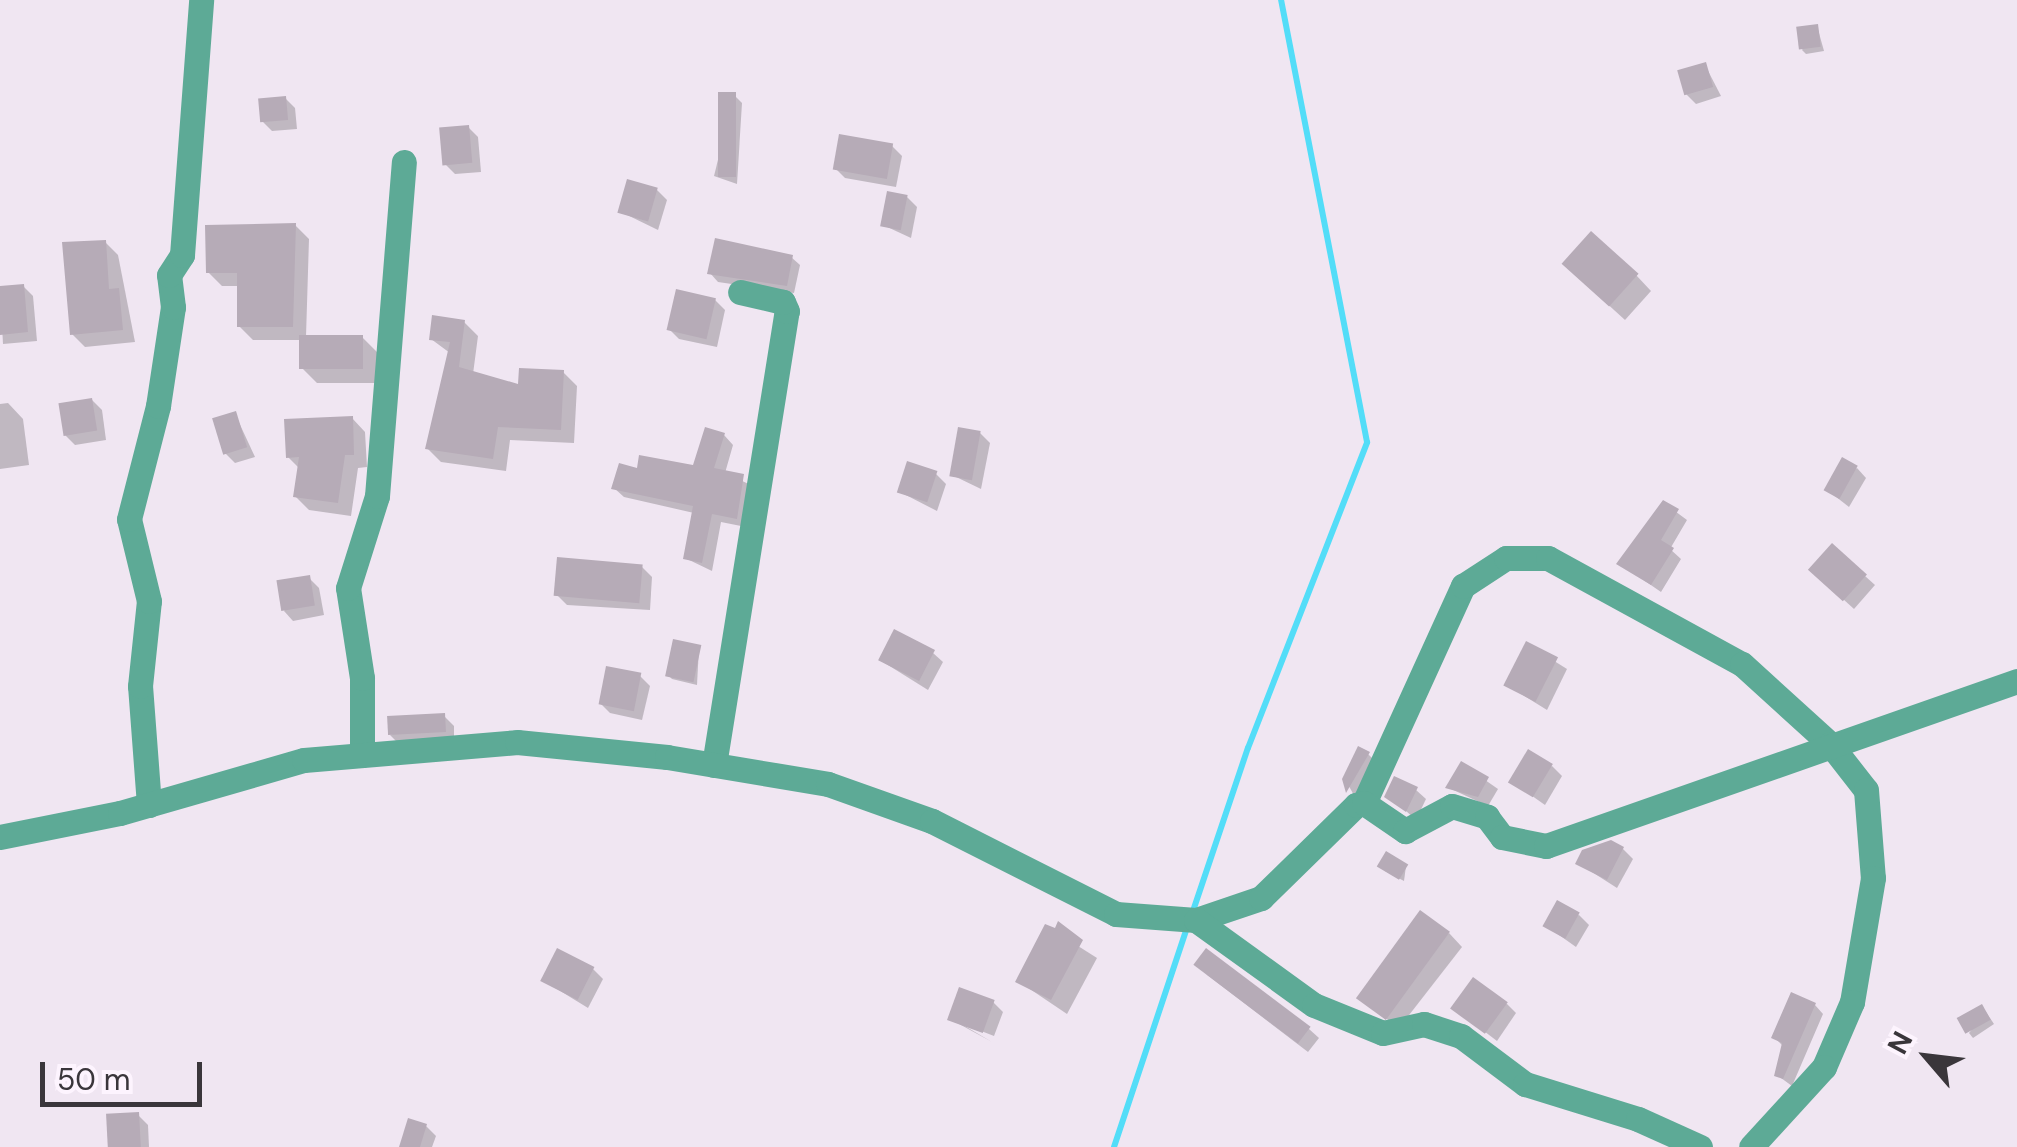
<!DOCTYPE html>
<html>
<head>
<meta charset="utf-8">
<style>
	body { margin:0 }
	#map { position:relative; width:2017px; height:1147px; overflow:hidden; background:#f0e6f2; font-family:"DM Sans",sans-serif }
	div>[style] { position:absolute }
	.shadow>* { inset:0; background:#0003 }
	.stream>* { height:6px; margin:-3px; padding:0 3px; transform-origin:3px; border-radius:3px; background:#53ddf8 }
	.building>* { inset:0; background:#b6abb7; transform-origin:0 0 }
	.minor>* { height:25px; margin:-12.5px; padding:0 12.5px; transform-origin:12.5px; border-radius:12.5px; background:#5daa96 }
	span { translate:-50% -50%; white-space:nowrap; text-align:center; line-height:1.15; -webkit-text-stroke:9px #fdf4fe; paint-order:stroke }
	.north { position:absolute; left:1877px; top:1007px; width:100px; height:100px; -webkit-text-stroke:8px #fdf4fe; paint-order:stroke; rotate:298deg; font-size:28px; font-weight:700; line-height:40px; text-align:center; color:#3a363b }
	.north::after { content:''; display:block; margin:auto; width:35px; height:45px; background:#3a363b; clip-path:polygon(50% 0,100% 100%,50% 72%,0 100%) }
	.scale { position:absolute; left:40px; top:1062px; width:162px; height:45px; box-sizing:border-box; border:5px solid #3a363b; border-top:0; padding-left:12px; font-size:30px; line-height:35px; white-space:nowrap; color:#3a363b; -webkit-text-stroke:8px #fdf4fe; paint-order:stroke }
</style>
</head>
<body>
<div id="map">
	<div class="shadow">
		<div style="clip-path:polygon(1817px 26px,1824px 51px,1806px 54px,1802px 50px)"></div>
		<div style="clip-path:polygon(1705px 65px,1721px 96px,1696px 104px,1686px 94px)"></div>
		<div style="clip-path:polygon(734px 95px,742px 103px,737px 184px,714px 176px)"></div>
		<div style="clip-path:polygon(285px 98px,295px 108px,297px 129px,272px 131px,262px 121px)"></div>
		<div style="clip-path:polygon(468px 127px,478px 137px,481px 172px,455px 174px,445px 164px)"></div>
		<div style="clip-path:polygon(892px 146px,902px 156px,896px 187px,845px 178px,835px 168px)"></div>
		<div style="clip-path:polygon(657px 190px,667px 200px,658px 230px,619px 211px)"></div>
		<div style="clip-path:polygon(907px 197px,917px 207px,911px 238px,883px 225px)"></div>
		<div style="clip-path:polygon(295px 225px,309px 239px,306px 337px,362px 337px,377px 352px,378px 383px,317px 383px,302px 368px,302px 340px,253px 340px,239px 326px,239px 286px,222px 286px,208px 272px)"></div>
		<div style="clip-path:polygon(105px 242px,118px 255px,135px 342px,85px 347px,72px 334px)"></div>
		<div style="clip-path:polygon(791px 257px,800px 265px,794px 293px,718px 282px,710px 273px)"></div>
		<div style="clip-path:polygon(1636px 275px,1651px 291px,1625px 320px,1580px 279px)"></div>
		<div style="clip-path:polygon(23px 286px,33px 296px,37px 341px,3px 344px,0 289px)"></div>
		<div style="clip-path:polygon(715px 300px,725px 310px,717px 347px,679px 339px,669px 329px)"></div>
		<div style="clip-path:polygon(464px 322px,478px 336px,473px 374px,521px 387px,563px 372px,577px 386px,574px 443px,510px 440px,506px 471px,441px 462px,427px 448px,450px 353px,431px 339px)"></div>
		<div style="clip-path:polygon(92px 400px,102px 410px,106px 440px,75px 445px,65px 435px)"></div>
		<div style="clip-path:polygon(8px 403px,23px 419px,29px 465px,0 469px,0 404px)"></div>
		<div style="clip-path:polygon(235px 414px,255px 457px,235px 463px,225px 453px)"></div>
		<div style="clip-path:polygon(352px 418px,365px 432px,367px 467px,358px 468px,351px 516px,309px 510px,295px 496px,299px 468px,288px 457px)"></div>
		<div style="clip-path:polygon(980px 433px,990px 443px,981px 489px,952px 475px)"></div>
		<div style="clip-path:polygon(724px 435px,733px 445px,725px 473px,753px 486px,746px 527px,721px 522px,712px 571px,685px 558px,694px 513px,624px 497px,614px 488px,638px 472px,695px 468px)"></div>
		<div style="clip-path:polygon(1857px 468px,1866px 478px,1849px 507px,1826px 489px)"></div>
		<div style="clip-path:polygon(936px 474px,946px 484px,937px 511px,900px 492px)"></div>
		<div style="clip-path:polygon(1664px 503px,1687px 520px,1670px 549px,1681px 559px,1661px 592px,1619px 563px)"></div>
		<div style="clip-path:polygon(642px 567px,652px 577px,650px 610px,567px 605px,557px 595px)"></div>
		<div style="clip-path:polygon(1865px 576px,1875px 585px,1854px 609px,1821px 579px)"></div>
		<div style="clip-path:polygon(309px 578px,319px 588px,324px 615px,293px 621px,284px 611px)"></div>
		<div style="clip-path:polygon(1527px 644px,1567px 669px,1547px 710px,1507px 685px)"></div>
		<div style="clip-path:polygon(699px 647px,697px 685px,672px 679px,668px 675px)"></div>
		<div style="clip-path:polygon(933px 653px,943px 662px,928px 690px,880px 660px)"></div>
		<div style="clip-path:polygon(640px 676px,650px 686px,642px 720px,610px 713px,600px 703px)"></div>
		<div style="clip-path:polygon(444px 716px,454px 726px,454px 741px,400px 745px,390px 735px)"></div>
		<div style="clip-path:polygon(1368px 754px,1377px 763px,1356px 799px,1345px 779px)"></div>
		<div style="clip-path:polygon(1462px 764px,1498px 789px,1488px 806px,1449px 788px)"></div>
		<div style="clip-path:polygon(1552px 766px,1562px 776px,1545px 805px,1512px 782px)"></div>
		<div style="clip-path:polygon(1416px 790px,1426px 799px,1416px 820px,1395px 801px)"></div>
		<div style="clip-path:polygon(1623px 849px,1633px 859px,1617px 888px,1578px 863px)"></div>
		<div style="clip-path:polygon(1406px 866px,1404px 881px,1385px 871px)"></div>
		<div style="clip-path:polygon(1579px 915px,1589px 925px,1576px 947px,1545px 925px)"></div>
		<div style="clip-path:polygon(1056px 932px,1097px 958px,1067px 1014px,1018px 981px)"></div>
		<div style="clip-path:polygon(1449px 933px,1462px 947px,1399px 1028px,1359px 998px)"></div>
		<div style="clip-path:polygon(593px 969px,603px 979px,588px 1008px,544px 981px)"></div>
		<div style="clip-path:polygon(1206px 974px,1309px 1029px,1319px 1038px,1308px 1052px)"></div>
		<div style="clip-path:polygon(993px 1002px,1003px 1012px,994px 1036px,958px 1022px,992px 1042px,950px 1019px)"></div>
		<div style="clip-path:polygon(1507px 1004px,1516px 1013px,1497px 1041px,1455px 1009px)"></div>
		<div style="clip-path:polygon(1815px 1005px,1823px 1014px,1792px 1086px,1777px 1075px,1784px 1047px,1774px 1037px)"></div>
		<div style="clip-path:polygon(1986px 1012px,1994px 1024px,1973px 1038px,1969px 1033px)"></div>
		<div style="clip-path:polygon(138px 1115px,148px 1125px,149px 1147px,110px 1147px)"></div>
		<div style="clip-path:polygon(426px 1126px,436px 1136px,432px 1147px,402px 1147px)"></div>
	</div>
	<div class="stream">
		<div style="left:1192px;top:914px;width:175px;rotate:-71.4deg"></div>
		<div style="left:1248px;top:748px;width:328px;rotate:-68.7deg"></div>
		<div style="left:1367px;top:442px;width:450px;rotate:-101deg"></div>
		<div style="left:1114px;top:1147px;width:234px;rotate:-71.6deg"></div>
	</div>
	<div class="building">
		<div style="left:1818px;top:24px;width:23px;height:22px;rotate:83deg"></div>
		<div style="left:1706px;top:62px;width:26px;height:30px;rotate:74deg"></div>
		<div style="left:718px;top:92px;width:18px;height:85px"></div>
		<div style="left:286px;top:96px;width:24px;height:28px;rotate:85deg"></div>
		<div style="left:469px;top:125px;width:38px;height:30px;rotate:85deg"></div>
		<div style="left:839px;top:134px;width:55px;height:36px;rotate:10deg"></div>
		<div style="left:627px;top:179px;width:32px;height:35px;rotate:16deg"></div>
		<div style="left:887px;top:191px;width:21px;height:36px;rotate:11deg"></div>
		<div style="clip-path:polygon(296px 223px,293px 327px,237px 327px,237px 273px,206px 273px,205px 225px)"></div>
		<div style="left:1591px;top:231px;width:64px;height:44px;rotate:42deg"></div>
		<div style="clip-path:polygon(715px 238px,793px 255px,787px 286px,707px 274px)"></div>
		<div style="clip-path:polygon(106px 240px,109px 289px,119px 288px,123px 330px,70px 335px,62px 242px)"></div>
		<div style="clip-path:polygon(24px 284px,28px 332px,0 335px,0 286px)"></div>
		<div style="left:676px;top:289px;width:41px;height:42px;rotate:13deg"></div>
		<div style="clip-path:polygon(432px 315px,465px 320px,459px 367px,518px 384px,519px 368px,564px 370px,561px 430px,498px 427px,493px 459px,425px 449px,450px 342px,429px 340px)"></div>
		<div style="left:299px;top:335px;width:64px;height:34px"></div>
		<div style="left:92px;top:398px;width:33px;height:34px;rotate:81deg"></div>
		<div style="left:236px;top:411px;width:38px;height:25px;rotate:73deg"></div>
		<div style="clip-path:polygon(353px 416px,354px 455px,345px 455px,338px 503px,293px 497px,299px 457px,286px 458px,284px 419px)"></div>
		<div style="clip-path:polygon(705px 427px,725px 433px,714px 468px,744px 474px,737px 519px,712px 514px,702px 563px,683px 559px,693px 506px,611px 489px,619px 463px,637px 468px,639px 455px,693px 465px)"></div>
		<div style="left:958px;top:427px;width:23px;height:50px;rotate:10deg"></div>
		<div style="left:1842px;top:457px;width:18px;height:38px;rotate:29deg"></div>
		<div style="left:907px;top:461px;width:32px;height:33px;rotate:18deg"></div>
		<div style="clip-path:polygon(1663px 500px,1679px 509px,1661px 540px,1674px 548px,1651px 585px,1616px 564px)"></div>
		<div style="left:1832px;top:543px;width:47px;height:36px;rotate:42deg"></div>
		<div style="left:557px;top:557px;width:86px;height:39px;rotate:5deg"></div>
		<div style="left:310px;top:575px;width:31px;height:34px;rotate:81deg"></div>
		<div style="left:894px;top:629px;width:46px;height:35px;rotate:27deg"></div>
		<div style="left:673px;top:639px;width:29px;height:38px;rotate:12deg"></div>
		<div style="left:1526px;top:641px;width:36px;height:50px;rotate:27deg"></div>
		<div style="left:606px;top:666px;width:36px;height:39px;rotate:11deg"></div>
		<div style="left:445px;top:713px;width:19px;height:58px;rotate:87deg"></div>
		<div style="clip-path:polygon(1358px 746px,1370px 752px,1346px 793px,1342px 779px)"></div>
		<div style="left:1528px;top:749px;width:29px;height:39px;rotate:31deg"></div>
		<div style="clip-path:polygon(1461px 761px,1489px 777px,1478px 797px,1445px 788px)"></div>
		<div style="clip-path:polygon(1394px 776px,1418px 787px,1406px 812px,1384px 797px)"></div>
		<div style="clip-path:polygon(1611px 840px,1624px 847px,1607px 880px,1575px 864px,1582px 850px)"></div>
		<div style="left:1386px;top:851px;width:26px;height:18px;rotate:31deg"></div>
		<div style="left:1557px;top:900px;width:26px;height:30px;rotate:29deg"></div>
		<div style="left:1420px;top:910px;width:37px;height:109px;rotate:36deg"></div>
		<div style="clip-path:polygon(1058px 921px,1083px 940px,1051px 1000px,1015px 982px,1045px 924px,1055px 928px)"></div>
		<div style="left:557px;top:948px;width:42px;height:37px;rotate:27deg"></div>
		<div style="left:1206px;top:948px;width:131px;height:21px;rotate:37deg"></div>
		<div style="left:1473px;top:977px;width:43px;height:39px;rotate:36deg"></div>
		<div style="left:959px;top:987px;width:38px;height:35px;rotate:20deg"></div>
		<div style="clip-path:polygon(1791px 992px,1816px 1003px,1783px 1079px,1774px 1076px,1782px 1043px,1771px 1038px)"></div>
		<div style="left:1982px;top:1004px;width:18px;height:29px;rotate:61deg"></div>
		<div style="left:139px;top:1112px;width:35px;height:33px;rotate:87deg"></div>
		<div style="clip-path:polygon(408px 1118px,427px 1124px,420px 1147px,399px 1147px)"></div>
	</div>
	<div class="minor">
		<div style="left:362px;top:755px;width:77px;rotate:-90deg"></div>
		<div style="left:362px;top:678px;width:91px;rotate:-98.8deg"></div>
		<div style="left:348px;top:588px;width:96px;rotate:-72.5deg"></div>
		<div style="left:377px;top:496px;width:335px;rotate:-85.4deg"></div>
		<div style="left:714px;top:765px;width:460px;rotate:-80.9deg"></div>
		<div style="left:787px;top:311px;width:10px;rotate:-114deg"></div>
		<div style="left:783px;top:302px;width:44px;rotate:-166.9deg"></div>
		<div style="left:1364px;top:803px;width:239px;rotate:-65.5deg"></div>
		<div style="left:1463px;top:586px;width:51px;rotate:-33.1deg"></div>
		<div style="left:1506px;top:558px;width:42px"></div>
		<div style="left:1548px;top:558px;width:221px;rotate:28.7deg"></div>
		<div style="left:1742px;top:664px;width:119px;rotate:42.3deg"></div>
		<div style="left:1830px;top:744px;width:58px;rotate:52deg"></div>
		<div style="left:1866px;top:790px;width:88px;rotate:85.5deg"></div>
		<div style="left:1873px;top:878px;width:126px;rotate:99.6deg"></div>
		<div style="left:1852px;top:1002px;width:71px;rotate:113.3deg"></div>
		<div style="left:1824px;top:1067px;width:108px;rotate:132.4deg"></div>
		<div style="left:149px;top:805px;width:119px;rotate:-94.3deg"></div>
		<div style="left:140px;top:686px;width:85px;rotate:-84deg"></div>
		<div style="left:149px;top:601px;width:84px;rotate:-103.7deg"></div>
		<div style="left:129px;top:519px;width:117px;rotate:-75.6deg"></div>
		<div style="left:158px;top:406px;width:100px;rotate:-81.4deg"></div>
		<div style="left:173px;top:307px;width:32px;rotate:-97deg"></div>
		<div style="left:169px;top:275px;width:24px;rotate:-57deg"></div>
		<div style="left:182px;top:255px;width:256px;rotate:-85.7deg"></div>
		<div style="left:0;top:837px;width:122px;rotate:-11.3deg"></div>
		<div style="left:120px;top:813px;width:191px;rotate:-16.1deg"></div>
		<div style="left:304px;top:760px;width:214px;rotate:-4.8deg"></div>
		<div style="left:517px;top:742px;width:151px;rotate:5.7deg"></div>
		<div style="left:667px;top:757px;width:163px;rotate:9.5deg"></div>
		<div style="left:828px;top:784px;width:110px;rotate:19.6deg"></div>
		<div style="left:932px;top:821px;width:206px;rotate:26.8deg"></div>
		<div style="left:1116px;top:914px;width:80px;rotate:4.3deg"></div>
		<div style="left:1196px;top:920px;width:69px;rotate:-18.7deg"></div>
		<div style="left:1261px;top:898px;width:133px;rotate:-44.4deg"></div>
		<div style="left:1356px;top:805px;width:8px;rotate:-14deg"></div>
		<div style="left:1364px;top:803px;width:50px;rotate:34.3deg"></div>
		<div style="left:1405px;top:831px;width:53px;rotate:-28deg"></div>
		<div style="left:1452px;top:806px;width:37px;rotate:17deg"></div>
		<div style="left:1487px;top:817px;width:25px;rotate:53deg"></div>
		<div style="left:1502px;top:837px;width:45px;rotate:11.6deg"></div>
		<div style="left:1546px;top:846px;width:499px;rotate:-19.3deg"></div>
		<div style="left:1196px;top:920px;width:145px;rotate:35.8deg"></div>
		<div style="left:1314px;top:1005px;width:74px;rotate:22.1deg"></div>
		<div style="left:1383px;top:1033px;width:42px;rotate:-12.4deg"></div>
		<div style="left:1424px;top:1024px;width:39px;rotate:18deg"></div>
		<div style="left:1461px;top:1036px;width:80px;rotate:36.9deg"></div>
		<div style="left:1525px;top:1084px;width:118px;rotate:17.2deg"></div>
		<div style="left:1638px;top:1119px;width:68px;rotate:24.3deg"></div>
	</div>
	<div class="north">N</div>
	<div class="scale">50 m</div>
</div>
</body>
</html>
